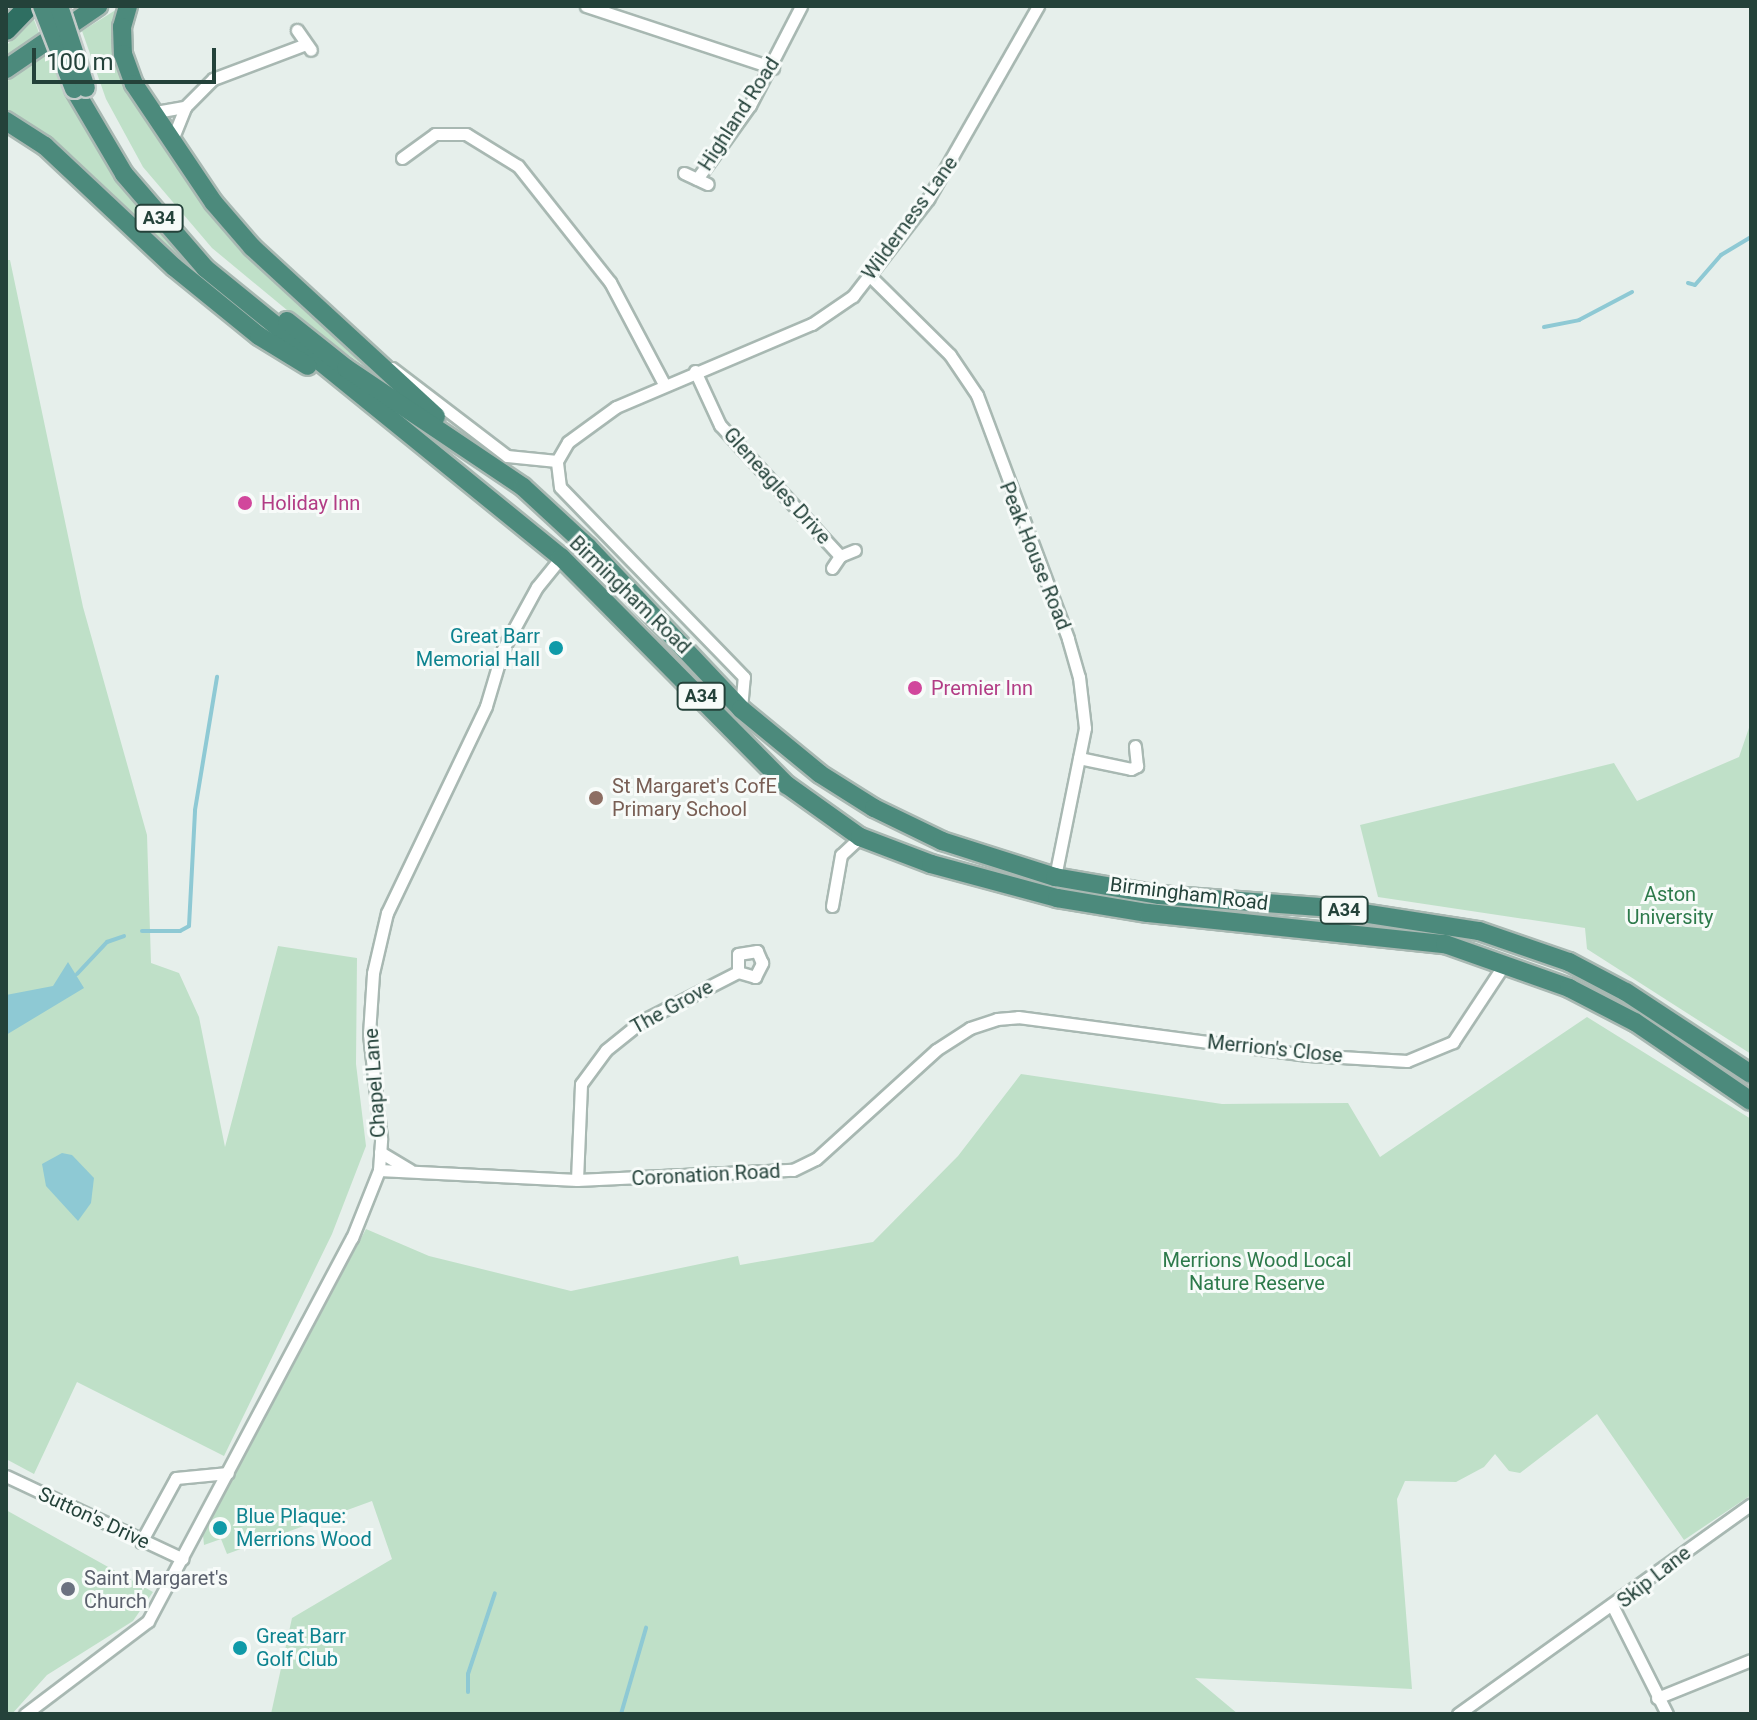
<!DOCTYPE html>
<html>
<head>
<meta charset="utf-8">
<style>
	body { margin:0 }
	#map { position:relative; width:1757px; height:1720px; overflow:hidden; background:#e6efeb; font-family:Roboto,sans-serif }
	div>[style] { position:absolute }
	.green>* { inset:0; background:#bfe0c8 }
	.water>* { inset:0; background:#8ec9d4 }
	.stream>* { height:4px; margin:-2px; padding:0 2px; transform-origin:2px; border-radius:2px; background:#8ec9d4 }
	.roads { filter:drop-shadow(2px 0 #a8b8b2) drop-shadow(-2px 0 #a8b8b2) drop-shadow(0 2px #a8b8b2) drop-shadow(0 -2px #a8b8b2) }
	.minor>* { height:11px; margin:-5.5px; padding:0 5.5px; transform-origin:5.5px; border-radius:5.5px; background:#fff }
	.trunk>* { height:18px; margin:-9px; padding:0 9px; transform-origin:9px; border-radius:9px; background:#4c8a7c }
	.motorway>* { height:20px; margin:-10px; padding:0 10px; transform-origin:10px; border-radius:10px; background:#2f6f62 }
	.bridges { filter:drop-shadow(2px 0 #c2cac8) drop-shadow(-2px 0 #c2cac8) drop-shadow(0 2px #c2cac8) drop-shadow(0 -2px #c2cac8) }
	.trunk-bridge>* { height:18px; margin:-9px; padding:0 9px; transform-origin:9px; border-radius:9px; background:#4c8a7c }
	.dots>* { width:22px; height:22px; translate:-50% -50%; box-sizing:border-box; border:4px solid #f7fbf9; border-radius:50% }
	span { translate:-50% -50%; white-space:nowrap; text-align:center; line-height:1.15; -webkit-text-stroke:6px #f7fbf9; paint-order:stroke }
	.shield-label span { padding:2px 6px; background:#f7fbf9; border:2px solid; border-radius:6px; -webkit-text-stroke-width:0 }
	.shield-label { font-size:18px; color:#24423a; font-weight:700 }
	.street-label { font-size:20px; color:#24423a }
	.hotel-label { font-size:20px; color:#b23c85 }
	.left { translate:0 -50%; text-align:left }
	.culture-label { font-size:20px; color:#0d838f }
	.right { translate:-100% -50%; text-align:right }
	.education-label { font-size:20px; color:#785e54 }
	.park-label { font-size:20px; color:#2d7a4b }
	.worship-label { font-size:20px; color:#5b616d }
	.frame { position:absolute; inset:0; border:8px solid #24423a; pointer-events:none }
	.scale { position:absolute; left:32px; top:48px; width:184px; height:36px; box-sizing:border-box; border:4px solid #24423a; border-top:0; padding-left:10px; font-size:24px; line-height:28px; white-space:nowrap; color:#24423a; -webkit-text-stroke:6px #f7fbf9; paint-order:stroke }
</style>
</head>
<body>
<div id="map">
	<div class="green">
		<div style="clip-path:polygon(122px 6px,129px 91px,158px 135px,260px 265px,380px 377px,299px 320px,212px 248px,143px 167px,106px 99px,82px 31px)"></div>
		<div style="clip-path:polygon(33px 17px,41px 38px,6px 62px,6px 46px)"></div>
		<div style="clip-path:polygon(48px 53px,107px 159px,228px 300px,214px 294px,40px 132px,6px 113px,6px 82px)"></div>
		<div style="clip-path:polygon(6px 260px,10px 260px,83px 607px,147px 835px,151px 963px,179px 973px,199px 1017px,225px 1147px,278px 946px,357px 958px,356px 1064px,366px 1146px,332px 1234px,224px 1456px,77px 1382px,34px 1474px,6px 1459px)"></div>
		<div style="clip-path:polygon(1751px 722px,1751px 1054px,1587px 949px,1585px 928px,1378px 897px,1360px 825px,1614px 763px,1637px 801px,1739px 757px)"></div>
		<div style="clip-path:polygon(1587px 1017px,1751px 1119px,1751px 1495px,1684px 1540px,1597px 1414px,1520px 1473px,1509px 1471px,1495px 1454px,1484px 1467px,1456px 1482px,1405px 1481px,1397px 1499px,1412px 1689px,1195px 1678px,1238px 1714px,271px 1714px,292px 1618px,392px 1559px,372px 1501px,227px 1554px,221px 1539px,204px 1545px,203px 1535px,366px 1229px,429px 1256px,571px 1291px,738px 1256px,740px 1265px,873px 1242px,958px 1156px,1021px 1074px,1222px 1104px,1348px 1103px,1380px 1157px)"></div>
		<div style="clip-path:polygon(6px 1510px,153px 1592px,133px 1621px,47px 1675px,12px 1714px,6px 1714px)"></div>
	</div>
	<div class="water">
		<div style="clip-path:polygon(68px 962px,84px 988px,6px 1035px,6px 995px,53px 986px)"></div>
		<div style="clip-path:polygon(62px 1153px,72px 1155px,94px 1178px,91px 1203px,78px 1221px,46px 1186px,42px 1164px)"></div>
	</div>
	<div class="stream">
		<div style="left:1688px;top:283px;width:7px;rotate:16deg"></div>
		<div style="left:1695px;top:285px;width:40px;rotate:-49deg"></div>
		<div style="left:1721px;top:255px;width:35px;rotate:-31deg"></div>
		<div style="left:1544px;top:327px;width:36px;rotate:-11deg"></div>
		<div style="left:1579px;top:320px;width:60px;rotate:-27.8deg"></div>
		<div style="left:142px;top:931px;width:38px"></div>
		<div style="left:180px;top:931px;width:10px;rotate:-29deg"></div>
		<div style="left:189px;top:926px;width:116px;rotate:-87deg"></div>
		<div style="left:195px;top:810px;width:135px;rotate:-80.6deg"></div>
		<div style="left:77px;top:974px;width:44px;rotate:-46.8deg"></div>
		<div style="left:107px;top:942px;width:18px;rotate:-19deg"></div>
		<div style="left:468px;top:1692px;width:18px;rotate:-90deg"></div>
		<div style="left:468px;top:1674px;width:85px;rotate:-71.6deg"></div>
		<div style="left:621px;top:1714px;width:90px;rotate:-73.8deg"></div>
	</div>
	<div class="roads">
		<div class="minor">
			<div style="left:586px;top:6px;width:197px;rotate:18.3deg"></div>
			<div style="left:297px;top:30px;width:24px;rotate:55deg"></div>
			<div style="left:150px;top:113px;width:36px;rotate:-10deg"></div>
			<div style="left:172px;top:140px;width:35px;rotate:-68deg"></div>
			<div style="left:185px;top:107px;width:40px;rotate:-45deg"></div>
			<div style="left:213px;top:79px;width:99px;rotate:-20.6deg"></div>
			<div style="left:402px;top:158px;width:41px;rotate:-36deg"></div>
			<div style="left:435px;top:134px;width:31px"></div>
			<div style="left:466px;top:134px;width:61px;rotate:31.6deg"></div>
			<div style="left:518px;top:166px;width:148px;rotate:51.6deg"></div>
			<div style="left:610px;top:282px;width:115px;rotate:62.1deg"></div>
			<div style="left:684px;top:173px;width:26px;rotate:25deg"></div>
			<div style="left:697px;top:179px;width:91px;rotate:-54.4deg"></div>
			<div style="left:750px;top:105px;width:111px;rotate:-62.7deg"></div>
			<div style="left:870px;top:276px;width:112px;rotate:44.6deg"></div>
			<div style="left:950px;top:355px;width:48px;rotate:56deg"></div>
			<div style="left:977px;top:395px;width:260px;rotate:69.5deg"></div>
			<div style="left:1068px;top:639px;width:40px;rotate:74deg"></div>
			<div style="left:1079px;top:677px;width:51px;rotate:83.3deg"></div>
			<div style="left:1085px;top:728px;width:152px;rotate:101.4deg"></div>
			<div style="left:392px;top:368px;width:145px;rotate:37.4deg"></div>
			<div style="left:507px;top:456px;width:50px;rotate:5.7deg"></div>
			<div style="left:695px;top:371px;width:60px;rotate:65.2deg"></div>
			<div style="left:720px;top:425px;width:178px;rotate:47.5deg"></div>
			<div style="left:832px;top:568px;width:14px;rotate:-56deg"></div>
			<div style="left:840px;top:556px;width:16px;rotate:-22deg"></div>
			<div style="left:741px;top:709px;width:32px;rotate:-85deg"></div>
			<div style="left:744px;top:677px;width:264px;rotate:-134.1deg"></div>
			<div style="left:560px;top:487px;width:26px;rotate:-97deg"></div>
			<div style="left:557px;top:461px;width:22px;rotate:-60deg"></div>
			<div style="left:568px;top:442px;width:59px;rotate:-36.1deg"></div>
			<div style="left:616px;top:407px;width:213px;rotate:-23deg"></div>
			<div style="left:812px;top:324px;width:50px;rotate:-34.3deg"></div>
			<div style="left:853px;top:296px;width:123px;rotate:-52.3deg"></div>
			<div style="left:928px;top:199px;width:222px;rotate:-60.3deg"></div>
			<div style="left:1079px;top:758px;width:53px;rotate:11.9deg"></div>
			<div style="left:1131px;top:769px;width:7px;rotate:-27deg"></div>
			<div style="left:1137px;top:766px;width:20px;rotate:-96deg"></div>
			<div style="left:832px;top:906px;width:52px;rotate:-80deg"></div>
			<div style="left:841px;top:855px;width:26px;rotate:-43deg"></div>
			<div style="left:380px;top:1152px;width:35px;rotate:31deg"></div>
			<div style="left:379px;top:1170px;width:198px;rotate:2.9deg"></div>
			<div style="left:577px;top:1180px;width:216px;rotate:-2.7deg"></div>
			<div style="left:793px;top:1170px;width:25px;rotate:-26deg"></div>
			<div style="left:816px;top:1159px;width:162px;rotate:-42.2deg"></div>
			<div style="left:936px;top:1050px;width:40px;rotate:-32.9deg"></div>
			<div style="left:970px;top:1028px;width:28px;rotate:-18deg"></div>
			<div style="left:997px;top:1019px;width:21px;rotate:-5deg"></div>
			<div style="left:1018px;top:1017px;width:292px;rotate:7.5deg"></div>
			<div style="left:1308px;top:1055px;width:99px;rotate:3.5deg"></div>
			<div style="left:1407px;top:1061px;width:50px;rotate:-22.4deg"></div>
			<div style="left:1453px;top:1042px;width:95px;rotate:-56.6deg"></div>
			<div style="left:577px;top:1180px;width:96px;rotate:-87.6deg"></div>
			<div style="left:581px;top:1084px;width:42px;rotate:-53.7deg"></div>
			<div style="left:606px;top:1050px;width:46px;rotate:-38.9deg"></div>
			<div style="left:642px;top:1021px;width:108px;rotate:-27deg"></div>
			<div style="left:738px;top:972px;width:18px;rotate:16deg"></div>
			<div style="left:755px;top:977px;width:16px;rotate:-63deg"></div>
			<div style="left:762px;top:963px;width:13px;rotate:-113deg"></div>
			<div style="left:757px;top:951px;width:19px;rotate:171deg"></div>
			<div style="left:738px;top:954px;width:18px;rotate:90deg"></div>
			<div style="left:6px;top:1476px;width:195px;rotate:25.1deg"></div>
			<div style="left:141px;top:1542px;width:73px;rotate:-61.3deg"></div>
			<div style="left:176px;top:1478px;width:52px;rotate:-5.5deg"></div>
			<div style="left:1612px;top:1605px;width:122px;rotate:63.2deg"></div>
			<div style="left:1657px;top:1698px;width:101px;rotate:-22deg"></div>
			<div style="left:25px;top:1714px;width:154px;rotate:-37.1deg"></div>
			<div style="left:148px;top:1621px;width:434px;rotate:-62deg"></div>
			<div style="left:352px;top:1238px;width:73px;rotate:-68.3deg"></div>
			<div style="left:379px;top:1170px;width:32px;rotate:-86deg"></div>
			<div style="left:381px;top:1138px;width:105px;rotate:-96.6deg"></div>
			<div style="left:369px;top:1034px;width:61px;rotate:-86.2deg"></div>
			<div style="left:373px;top:973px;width:62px;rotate:-76.9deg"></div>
			<div style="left:387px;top:913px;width:229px;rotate:-64.4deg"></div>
			<div style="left:486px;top:706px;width:59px;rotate:-73.4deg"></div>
			<div style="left:503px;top:649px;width:71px;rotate:-61.3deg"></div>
			<div style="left:537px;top:587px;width:38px;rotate:-51deg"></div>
			<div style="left:1458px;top:1714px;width:360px;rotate:-35.6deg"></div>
		</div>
		<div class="trunk">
			<div style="left:128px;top:6px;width:22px;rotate:106deg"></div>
			<div style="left:122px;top:27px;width:27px;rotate:88deg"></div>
			<div style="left:123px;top:54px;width:32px;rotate:70deg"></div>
			<div style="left:134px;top:84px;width:143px;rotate:56.1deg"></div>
			<div style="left:214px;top:203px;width:58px;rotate:49.2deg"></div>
			<div style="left:252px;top:247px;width:250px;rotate:42.6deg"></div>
			<div style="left:6px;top:69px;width:112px;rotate:-34.4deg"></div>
			<div style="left:74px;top:89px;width:99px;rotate:59.5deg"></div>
			<div style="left:124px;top:174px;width:124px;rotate:49.2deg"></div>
			<div style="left:205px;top:268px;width:459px;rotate:39.1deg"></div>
			<div style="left:561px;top:557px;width:321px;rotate:45.3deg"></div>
			<div style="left:787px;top:785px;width:90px;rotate:35.5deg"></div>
			<div style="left:860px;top:837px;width:76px;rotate:20.8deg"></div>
			<div style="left:931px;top:864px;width:131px;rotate:15.1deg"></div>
			<div style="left:1057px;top:898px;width:92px;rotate:9.4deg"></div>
			<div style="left:1148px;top:913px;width:299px;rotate:6deg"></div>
			<div style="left:1445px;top:944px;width:132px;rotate:19.5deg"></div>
			<div style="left:1569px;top:988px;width:74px;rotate:27.3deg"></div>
			<div style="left:1635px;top:1022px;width:140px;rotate:34.3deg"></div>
			<div style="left:6px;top:121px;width:46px;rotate:32.7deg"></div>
			<div style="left:45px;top:146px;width:177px;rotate:43.2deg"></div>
			<div style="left:174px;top:267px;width:109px;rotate:39.1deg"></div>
			<div style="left:259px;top:336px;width:57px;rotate:31.5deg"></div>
			<div style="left:287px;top:321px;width:75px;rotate:38.5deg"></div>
			<div style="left:346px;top:368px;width:213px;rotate:33.9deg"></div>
			<div style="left:523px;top:487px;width:88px;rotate:42.7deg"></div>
			<div style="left:588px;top:547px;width:223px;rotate:46.6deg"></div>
			<div style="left:741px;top:709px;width:102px;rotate:39.4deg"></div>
			<div style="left:820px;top:774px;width:64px;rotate:32.2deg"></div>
			<div style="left:874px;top:808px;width:76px;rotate:25.9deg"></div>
			<div style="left:942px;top:841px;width:119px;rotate:17.7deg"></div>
			<div style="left:1055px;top:877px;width:106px;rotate:9.8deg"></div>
			<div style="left:1159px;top:895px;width:171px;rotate:4.3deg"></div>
			<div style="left:1330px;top:908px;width:151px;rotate:8.8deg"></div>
			<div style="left:1479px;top:931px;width:95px;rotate:19deg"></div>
			<div style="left:1569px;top:962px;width:64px;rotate:27.8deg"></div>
			<div style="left:1626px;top:992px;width:149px;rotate:33.3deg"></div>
		</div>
		<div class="motorway">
			<div style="left:6px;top:30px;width:33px;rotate:-46deg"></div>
		</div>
	</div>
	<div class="bridges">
		<div class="trunk-bridge">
			<div style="left:42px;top:6px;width:89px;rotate:68.9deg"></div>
			<div style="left:59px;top:6px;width:86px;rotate:71.8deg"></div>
		</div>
	</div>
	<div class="dots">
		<div style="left:245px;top:503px;background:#d1479c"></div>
		<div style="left:556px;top:648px;background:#0f9aa8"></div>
		<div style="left:915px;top:688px;background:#d1479c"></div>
		<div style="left:596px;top:798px;background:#8d6e63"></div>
		<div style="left:220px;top:1528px;background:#0f9aa8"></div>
		<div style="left:68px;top:1589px;background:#6b7280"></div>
		<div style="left:240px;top:1648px;background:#0f9aa8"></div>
	</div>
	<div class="shield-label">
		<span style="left:159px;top:218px">A34</span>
		<span style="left:701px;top:696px">A34</span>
		<span style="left:1344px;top:910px">A34</span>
	</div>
	<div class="street-label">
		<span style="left:739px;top:114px;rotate:-57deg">Highland Road</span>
		<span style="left:910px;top:218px;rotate:-54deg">Wilderness Lane</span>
		<span style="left:777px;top:486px;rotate:48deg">Gleneagles Drive</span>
		<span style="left:1035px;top:556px;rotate:68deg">Peak House Road</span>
		<span style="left:630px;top:595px;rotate:44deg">Birmingham Road</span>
		<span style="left:1189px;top:894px;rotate:7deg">Birmingham Road</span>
		<span style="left:672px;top:1007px;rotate:-29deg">The Grove</span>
		<span style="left:1275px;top:1049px;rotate:6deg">Merrion's Close</span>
		<span style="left:375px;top:1083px;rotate:-94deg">Chapel Lane</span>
		<span style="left:706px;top:1175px;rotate:-3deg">Coronation Road</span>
		<span style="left:94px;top:1518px;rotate:25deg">Sutton's Drive</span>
		<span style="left:1654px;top:1577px;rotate:-38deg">Skip Lane</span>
	</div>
	<div class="hotel-label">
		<span class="left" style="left:261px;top:503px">Holiday Inn</span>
		<span class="left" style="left:931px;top:688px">Premier Inn</span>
	</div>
	<div class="culture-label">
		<span class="right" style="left:540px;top:648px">Great Barr<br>Memorial Hall</span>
		<span class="left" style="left:236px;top:1528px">Blue Plaque:<br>Merrions Wood</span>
		<span class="left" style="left:256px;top:1648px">Great Barr<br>Golf Club</span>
	</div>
	<div class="education-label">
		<span class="left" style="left:612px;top:798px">St Margaret's CofE<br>Primary School</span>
	</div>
	<div class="park-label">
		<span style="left:1670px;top:906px">Aston<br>University</span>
		<span style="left:1257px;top:1272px">Merrions Wood Local<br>Nature Reserve</span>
	</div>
	<div class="worship-label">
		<span class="left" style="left:84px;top:1590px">Saint Margaret's<br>Church</span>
	</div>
	<div class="frame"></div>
	<div class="scale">100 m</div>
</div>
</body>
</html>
